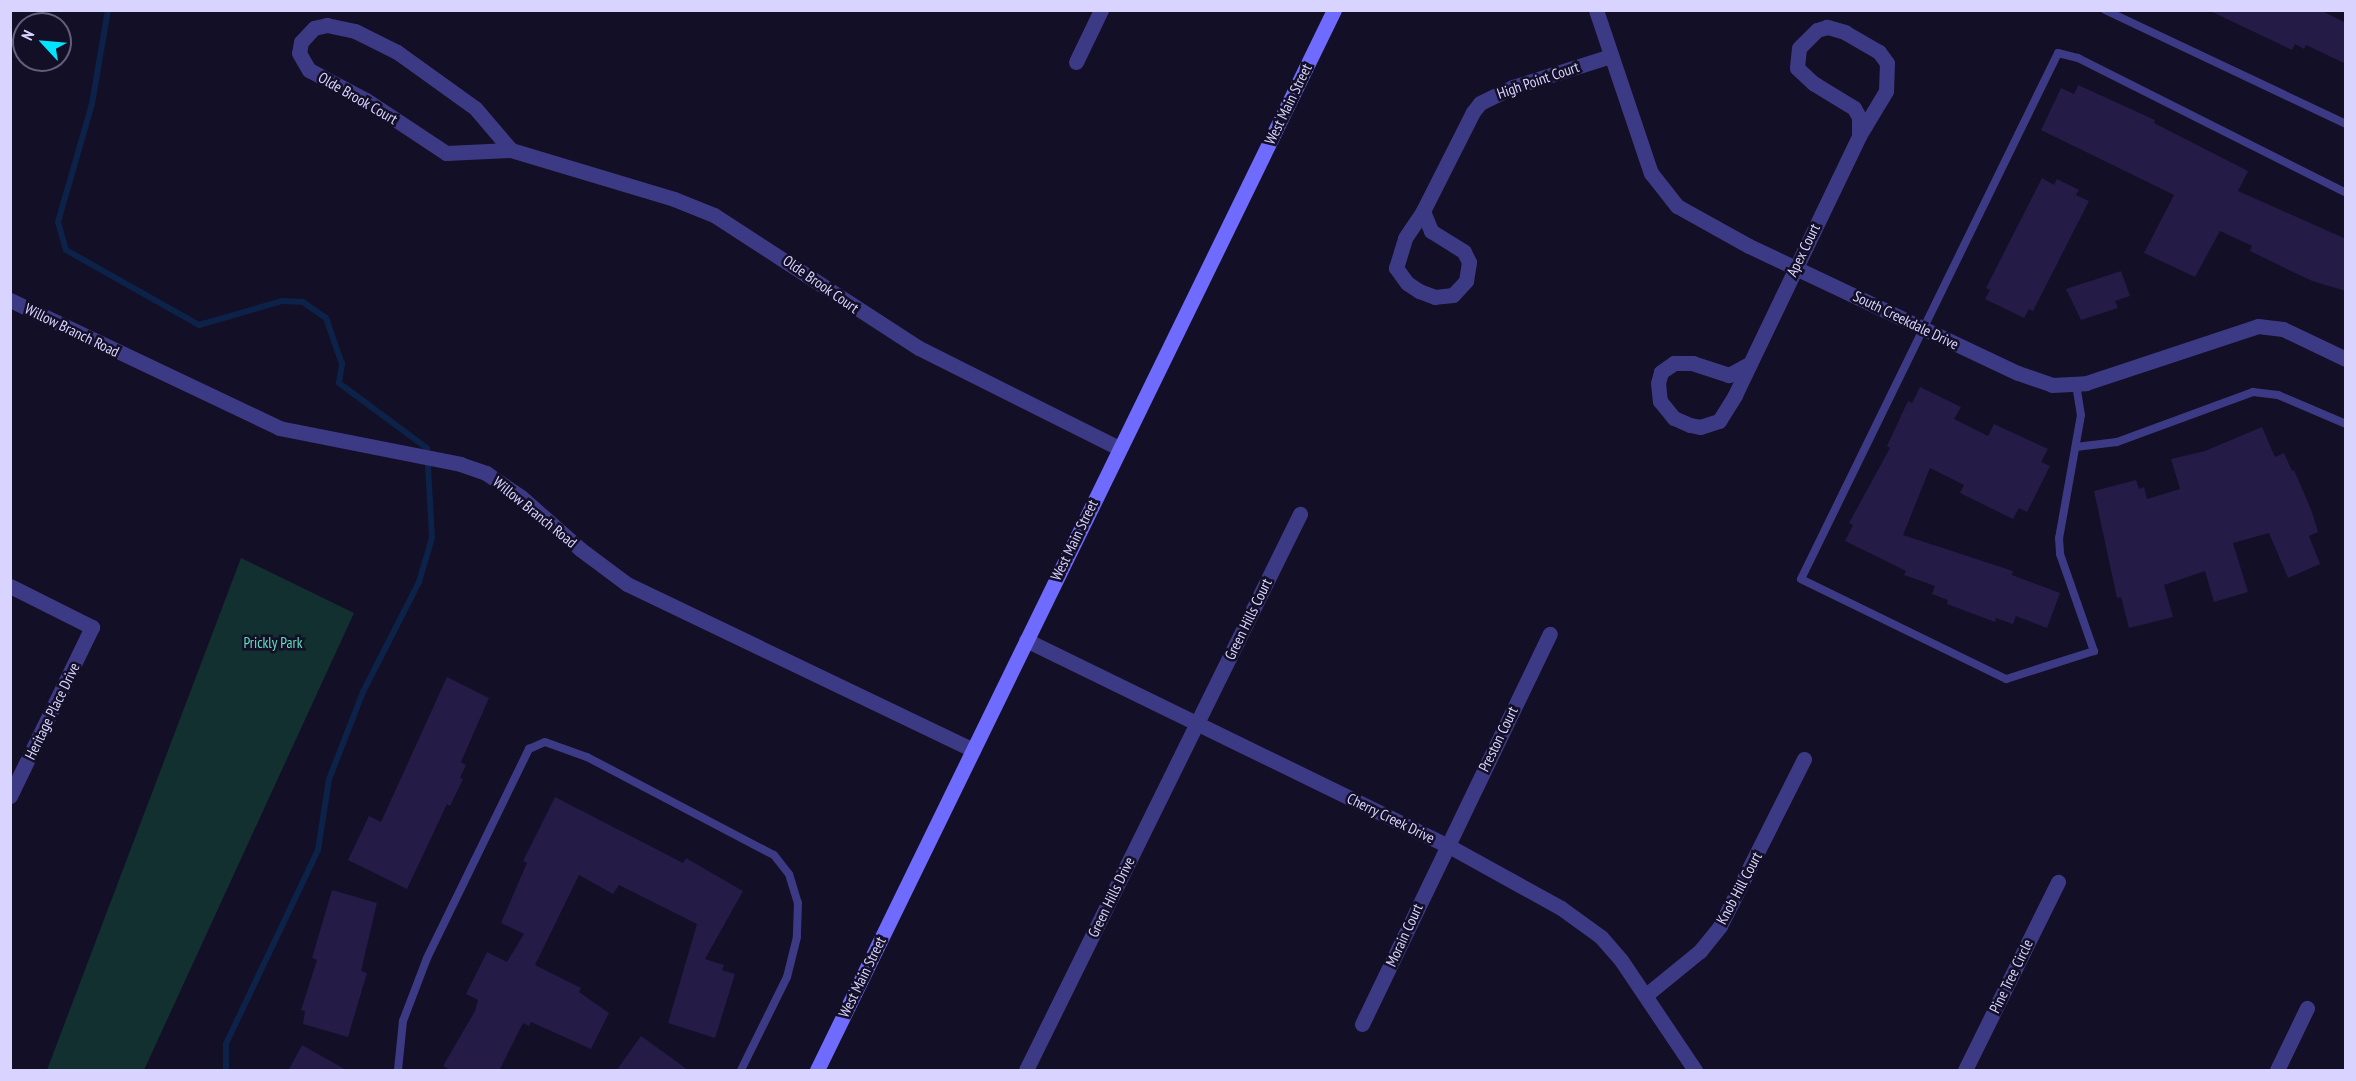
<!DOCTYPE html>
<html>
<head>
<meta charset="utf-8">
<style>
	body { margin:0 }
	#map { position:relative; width:2356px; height:1081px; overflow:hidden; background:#130f26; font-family:"PT Sans Narrow",sans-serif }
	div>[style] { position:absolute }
	.green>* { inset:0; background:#12302f }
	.stream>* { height:6px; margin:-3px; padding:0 3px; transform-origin:3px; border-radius:3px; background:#0c2248 }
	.building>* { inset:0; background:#241b47 }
	.service>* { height:8px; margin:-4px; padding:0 4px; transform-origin:4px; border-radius:4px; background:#3d3a85 }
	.minor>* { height:15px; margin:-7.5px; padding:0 7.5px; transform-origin:7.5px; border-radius:7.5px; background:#3d3a85 }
	.secondary>* { height:15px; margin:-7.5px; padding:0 7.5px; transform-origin:7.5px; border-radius:7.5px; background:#6f6bff }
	span { translate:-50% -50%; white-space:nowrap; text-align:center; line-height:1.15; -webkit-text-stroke:5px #130f26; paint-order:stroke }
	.street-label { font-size:15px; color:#d9d4ff }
	.park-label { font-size:15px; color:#5fe0c0 }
	.frame { position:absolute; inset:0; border:12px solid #d9d4ff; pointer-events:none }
	.north { position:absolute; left:12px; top:12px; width:60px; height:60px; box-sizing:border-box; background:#130f26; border:2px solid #625e7d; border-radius:50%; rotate:296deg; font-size:16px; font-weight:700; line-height:24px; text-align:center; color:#d9d4ff }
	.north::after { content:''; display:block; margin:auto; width:21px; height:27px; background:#00e5ff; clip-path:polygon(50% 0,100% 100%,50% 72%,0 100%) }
</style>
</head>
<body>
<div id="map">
	<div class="green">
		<div style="clip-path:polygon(241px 558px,354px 613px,144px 1070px,47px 1070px)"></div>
	</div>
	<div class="stream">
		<div style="left:108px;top:10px;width:95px;rotate:99.7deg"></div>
		<div style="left:92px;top:104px;width:123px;rotate:106.1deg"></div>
		<div style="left:58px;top:222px;width:29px;rotate:74deg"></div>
		<div style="left:66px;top:250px;width:153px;rotate:29.4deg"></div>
		<div style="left:199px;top:325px;width:86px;rotate:-16.1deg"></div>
		<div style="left:282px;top:301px;width:21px;rotate:3deg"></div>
		<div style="left:303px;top:302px;width:28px;rotate:35deg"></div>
		<div style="left:326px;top:318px;width:49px;rotate:70.8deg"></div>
		<div style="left:342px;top:364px;width:19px;rotate:99deg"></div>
		<div style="left:339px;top:383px;width:109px;rotate:36.5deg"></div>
		<div style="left:427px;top:448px;width:90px;rotate:86.8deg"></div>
		<div style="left:432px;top:538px;width:46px;rotate:106.5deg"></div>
		<div style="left:419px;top:582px;width:123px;rotate:117deg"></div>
		<div style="left:363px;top:692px;width:93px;rotate:111.3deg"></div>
		<div style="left:329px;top:779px;width:72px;rotate:98.8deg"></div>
		<div style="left:318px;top:850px;width:215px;rotate:115.4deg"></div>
		<div style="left:226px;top:1044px;width:26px;rotate:90deg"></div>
	</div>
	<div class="building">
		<div style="clip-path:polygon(2208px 10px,2320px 10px,2346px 23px,2346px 64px,2306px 45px,2304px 49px,2295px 44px,2292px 50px)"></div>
		<div style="clip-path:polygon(2078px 85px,2155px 120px,2154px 123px,2248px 171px,2238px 191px,2346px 239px,2346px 291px,2312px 281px,2250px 251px,2252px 246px,2220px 231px,2195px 277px,2144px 253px,2174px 195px,2041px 130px,2061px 88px,2074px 94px)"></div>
		<div style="clip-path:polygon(2042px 178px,2054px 185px,2057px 179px,2079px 190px,2076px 195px,2089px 201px,2033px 311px,2029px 309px,2024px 318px,1985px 299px,1990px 290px,1986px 288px)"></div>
		<div style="clip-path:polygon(2121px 271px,2130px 296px,2115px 301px,2118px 308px,2081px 320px,2066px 289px)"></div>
		<div style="clip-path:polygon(1920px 387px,1961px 407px,1954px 419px,1988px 436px,1994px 424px,2048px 449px,2041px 462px,2050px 466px,2027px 512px,2019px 508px,2013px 519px,1960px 493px,1964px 485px,1930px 468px,1903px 535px,2013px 571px,2012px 575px,2060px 593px,2047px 628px,2016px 616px,2013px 624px,1996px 618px,1995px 622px,1947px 604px,1948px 600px,1932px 594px,1935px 586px,1904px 575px,1906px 571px,1845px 541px,1853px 525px,1849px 523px,1890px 448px,1887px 446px,1908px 401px,1912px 403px)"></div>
		<div style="clip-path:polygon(2262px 427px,2275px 457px,2284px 453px,2292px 471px,2294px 470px,2312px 512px,2318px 532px,2309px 536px,2320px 564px,2288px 578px,2269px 533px,2233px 543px,2248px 592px,2214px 602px,2205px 571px,2164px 585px,2173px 617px,2129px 628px,2121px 597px,2117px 598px,2094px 491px,2136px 480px,2139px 489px,2144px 487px,2147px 499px,2180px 489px,2171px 459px,2205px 451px)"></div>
		<div style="clip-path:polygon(447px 677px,489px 698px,461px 762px,466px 765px,460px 778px,463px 779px,450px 806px,447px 804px,407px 889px,348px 860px,369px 816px,381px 822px)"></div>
		<div style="clip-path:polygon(555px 797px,683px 863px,686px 858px,743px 891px,705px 959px,724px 965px,722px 970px,735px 974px,715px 1038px,668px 1023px,697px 924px,619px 885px,613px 894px,579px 875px,535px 965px,581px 988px,579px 992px,609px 1013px,591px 1049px,531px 1022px,529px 1026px,523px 1023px,499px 1071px,453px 1071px,443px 1066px,475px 1011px,478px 1000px,466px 994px,487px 952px,507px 962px,524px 934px,501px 923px,527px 863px,523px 861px)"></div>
		<div style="clip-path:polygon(332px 890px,377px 903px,361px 971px,367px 973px,348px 1037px,303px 1024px,305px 1011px,301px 1010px,317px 960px,312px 958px)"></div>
		<div style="clip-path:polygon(641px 1036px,669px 1056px,689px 1071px,616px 1071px)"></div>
		<div style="clip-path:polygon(302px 1045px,348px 1071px,288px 1071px)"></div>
	</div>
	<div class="service">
		<div style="left:2105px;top:10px;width:267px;rotate:25.3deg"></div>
		<div style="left:2076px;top:384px;width:31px;rotate:81deg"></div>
		<div style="left:2081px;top:415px;width:125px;rotate:100.1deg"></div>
		<div style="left:2059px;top:538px;width:16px;rotate:86deg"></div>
		<div style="left:2060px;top:554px;width:103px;rotate:70.7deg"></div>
		<div style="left:2094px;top:651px;width:92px;rotate:162.3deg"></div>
		<div style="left:2006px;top:679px;width:228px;rotate:-154deg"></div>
		<div style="left:1801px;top:579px;width:585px;rotate:-63.96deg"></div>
		<div style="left:2058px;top:53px;width:21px;rotate:14deg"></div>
		<div style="left:2078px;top:58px;width:300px;rotate:26.7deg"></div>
		<div style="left:2076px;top:447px;width:41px;rotate:-7deg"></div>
		<div style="left:2117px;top:442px;width:145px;rotate:-20.2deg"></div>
		<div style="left:2253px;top:392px;width:25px;rotate:7deg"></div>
		<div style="left:2278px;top:395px;width:74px;rotate:23.1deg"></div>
		<div style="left:398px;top:1070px;width:49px;rotate:-84.2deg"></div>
		<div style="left:403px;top:1021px;width:67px;rotate:-69.1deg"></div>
		<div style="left:427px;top:958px;width:233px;rotate:-64deg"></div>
		<div style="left:529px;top:749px;width:17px;rotate:-24deg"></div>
		<div style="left:545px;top:742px;width:45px;rotate:19.7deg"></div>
		<div style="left:587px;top:757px;width:211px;rotate:27.7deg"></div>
		<div style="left:774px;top:855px;width:24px;rotate:52deg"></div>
		<div style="left:789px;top:874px;width:30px;rotate:73deg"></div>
		<div style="left:798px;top:903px;width:34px;rotate:92deg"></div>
		<div style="left:797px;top:937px;width:41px;rotate:104deg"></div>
		<div style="left:787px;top:977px;width:104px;rotate:116.3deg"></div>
	</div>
	<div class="minor">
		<div style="left:1596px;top:10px;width:172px;rotate:71.4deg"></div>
		<div style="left:1651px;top:173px;width:42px;rotate:51.8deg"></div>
		<div style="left:1677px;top:206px;width:82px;rotate:29.1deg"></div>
		<div style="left:1749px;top:246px;width:297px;rotate:25.3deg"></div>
		<div style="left:2018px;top:373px;width:36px;rotate:19deg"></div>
		<div style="left:2052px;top:385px;width:34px;rotate:-3deg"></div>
		<div style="left:2086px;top:383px;width:181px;rotate:-18.3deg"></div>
		<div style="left:2258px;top:326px;width:25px;rotate:7deg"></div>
		<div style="left:2283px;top:329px;width:70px;rotate:25.5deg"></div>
		<div style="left:1076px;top:62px;width:58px;rotate:-64.3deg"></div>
		<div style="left:511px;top:150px;width:55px;rotate:-130.6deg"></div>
		<div style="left:475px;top:108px;width:96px;rotate:-144.3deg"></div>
		<div style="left:397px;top:52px;width:47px;rotate:-153.4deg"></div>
		<div style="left:355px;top:31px;width:29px;rotate:-168deg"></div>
		<div style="left:327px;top:25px;width:13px;rotate:167deg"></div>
		<div style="left:314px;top:28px;width:19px;rotate:133deg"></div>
		<div style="left:301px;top:42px;width:11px;rotate:100deg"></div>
		<div style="left:299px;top:53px;width:20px;rotate:60deg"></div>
		<div style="left:309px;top:70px;width:64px;rotate:27.8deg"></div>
		<div style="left:366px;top:100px;width:96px;rotate:33.5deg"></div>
		<div style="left:446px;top:153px;width:65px;rotate:-2.6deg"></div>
		<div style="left:511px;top:150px;width:170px;rotate:16.7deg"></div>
		<div style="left:674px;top:199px;width:43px;rotate:21.8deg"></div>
		<div style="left:714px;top:215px;width:244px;rotate:33deg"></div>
		<div style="left:919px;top:348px;width:224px;rotate:26.6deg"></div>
		<div style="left:1423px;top:211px;width:22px;rotate:68deg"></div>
		<div style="left:1431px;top:231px;width:39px;rotate:32deg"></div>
		<div style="left:1464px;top:252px;width:11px;rotate:63deg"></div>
		<div style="left:1469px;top:262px;width:19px;rotate:99deg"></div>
		<div style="left:1466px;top:281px;width:19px;rotate:133deg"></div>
		<div style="left:1453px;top:295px;width:18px;rotate:174deg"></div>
		<div style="left:1435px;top:297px;width:17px;rotate:-159deg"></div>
		<div style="left:1419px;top:291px;width:14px;rotate:-146deg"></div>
		<div style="left:1407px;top:283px;width:19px;rotate:-126deg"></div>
		<div style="left:1396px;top:268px;width:31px;rotate:-73deg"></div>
		<div style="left:1405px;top:238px;width:32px;rotate:-56deg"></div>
		<div style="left:1423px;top:211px;width:111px;rotate:-63.2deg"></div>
		<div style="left:1473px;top:112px;width:11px;rotate:-52deg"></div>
		<div style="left:1480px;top:103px;width:37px;rotate:-26deg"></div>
		<div style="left:1513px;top:87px;width:103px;rotate:-17.6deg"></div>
		<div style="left:10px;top:300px;width:298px;rotate:25.4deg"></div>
		<div style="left:279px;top:428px;width:185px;rotate:11.2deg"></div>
		<div style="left:460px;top:464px;width:28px;rotate:19deg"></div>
		<div style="left:486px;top:473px;width:42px;rotate:34.4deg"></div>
		<div style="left:521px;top:497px;width:79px;rotate:41.4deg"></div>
		<div style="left:580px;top:549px;width:59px;rotate:36.7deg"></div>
		<div style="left:627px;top:584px;width:384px;rotate:25.6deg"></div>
		<div style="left:1747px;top:365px;width:21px;rotate:151deg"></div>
		<div style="left:1729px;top:375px;width:38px;rotate:-162deg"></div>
		<div style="left:1693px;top:363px;width:19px;rotate:180deg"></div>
		<div style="left:1674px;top:363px;width:16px;rotate:145deg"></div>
		<div style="left:1661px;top:372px;width:11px;rotate:105deg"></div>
		<div style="left:1658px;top:383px;width:18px;rotate:84deg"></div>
		<div style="left:1660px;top:401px;width:22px;rotate:51deg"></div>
		<div style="left:1674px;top:418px;width:17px;rotate:24deg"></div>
		<div style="left:1690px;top:425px;width:10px;rotate:11deg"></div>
		<div style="left:1700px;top:427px;width:20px;rotate:-18deg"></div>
		<div style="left:1719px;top:421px;width:31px;rotate:-58deg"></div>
		<div style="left:1735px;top:395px;width:287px;rotate:-64.4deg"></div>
		<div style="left:1859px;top:136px;width:52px;rotate:-59deg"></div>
		<div style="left:1886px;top:91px;width:28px;rotate:-88deg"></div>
		<div style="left:1887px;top:63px;width:14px;rotate:-126deg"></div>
		<div style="left:1879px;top:52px;width:39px;rotate:-150deg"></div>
		<div style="left:1845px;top:32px;width:19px;rotate:-164deg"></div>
		<div style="left:1827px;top:27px;width:10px;rotate:163deg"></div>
		<div style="left:1817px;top:30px;width:25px;rotate:135deg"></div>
		<div style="left:1799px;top:48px;width:20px;rotate:96deg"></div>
		<div style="left:1797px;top:68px;width:22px;rotate:43deg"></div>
		<div style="left:1813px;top:83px;width:48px;rotate:31.4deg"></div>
		<div style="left:1854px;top:108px;width:10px;rotate:61deg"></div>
		<div style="left:1859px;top:117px;width:19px;rotate:90deg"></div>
		<div style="left:10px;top:586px;width:92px;rotate:26.6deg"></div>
		<div style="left:92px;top:627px;width:188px;rotate:115.9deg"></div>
		<div style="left:1026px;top:640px;width:468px;rotate:26deg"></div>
		<div style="left:1447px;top:845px;width:130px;rotate:28.9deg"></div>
		<div style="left:1561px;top:908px;width:49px;rotate:35.9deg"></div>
		<div style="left:1601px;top:937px;width:30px;rotate:49deg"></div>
		<div style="left:1621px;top:960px;width:133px;rotate:56.1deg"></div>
		<div style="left:1646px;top:995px;width:70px;rotate:-39.2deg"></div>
		<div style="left:1700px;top:951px;width:32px;rotate:-51deg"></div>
		<div style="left:1720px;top:926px;width:187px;rotate:-63.3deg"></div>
		<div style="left:1362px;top:1024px;width:433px;rotate:-64.3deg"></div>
		<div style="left:1026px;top:1070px;width:620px;rotate:-63.77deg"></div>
		<div style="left:1965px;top:1070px;width:210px;rotate:-63.7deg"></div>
		<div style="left:2277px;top:1070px;width:69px;rotate:-64.2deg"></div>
	</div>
	<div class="secondary">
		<div style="left:817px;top:1070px;width:1179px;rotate:-64deg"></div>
	</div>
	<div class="street-label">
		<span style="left:1538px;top:80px;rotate:-19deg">High Point Court</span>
		<span style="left:358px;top:98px;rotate:30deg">Olde Brook Court</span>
		<span style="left:1288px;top:104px;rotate:-64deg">West Main Street</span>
		<span style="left:1803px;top:250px;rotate:-64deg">Apex Court</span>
		<span style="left:821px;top:284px;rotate:35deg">Olde Brook Court</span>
		<span style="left:1906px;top:320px;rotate:26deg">South Creekdale Drive</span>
		<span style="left:72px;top:330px;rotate:26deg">Willow Branch Road</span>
		<span style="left:535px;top:512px;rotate:39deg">Willow Branch Road</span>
		<span style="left:1074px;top:540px;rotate:-64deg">West Main Street</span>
		<span style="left:1248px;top:619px;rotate:-64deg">Green Hills Court</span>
		<span style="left:52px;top:711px;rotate:-64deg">Heritage Place Drive</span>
		<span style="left:1498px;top:739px;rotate:-64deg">Preston Court</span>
		<span style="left:1391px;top:818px;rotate:26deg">Cherry Creek Drive</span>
		<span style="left:1739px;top:888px;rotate:-62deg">Knob Hill Court</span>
		<span style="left:1111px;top:897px;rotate:-64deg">Green Hills Drive</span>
		<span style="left:1404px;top:935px;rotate:-65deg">Morain Court</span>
		<span style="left:2011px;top:976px;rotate:-64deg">Pine Tree Circle</span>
		<span style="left:862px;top:977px;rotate:-64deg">West Main Street</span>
	</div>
	<div class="park-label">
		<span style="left:273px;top:643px">Prickly Park</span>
	</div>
	<div class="frame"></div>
	<div class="north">N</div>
</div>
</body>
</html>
